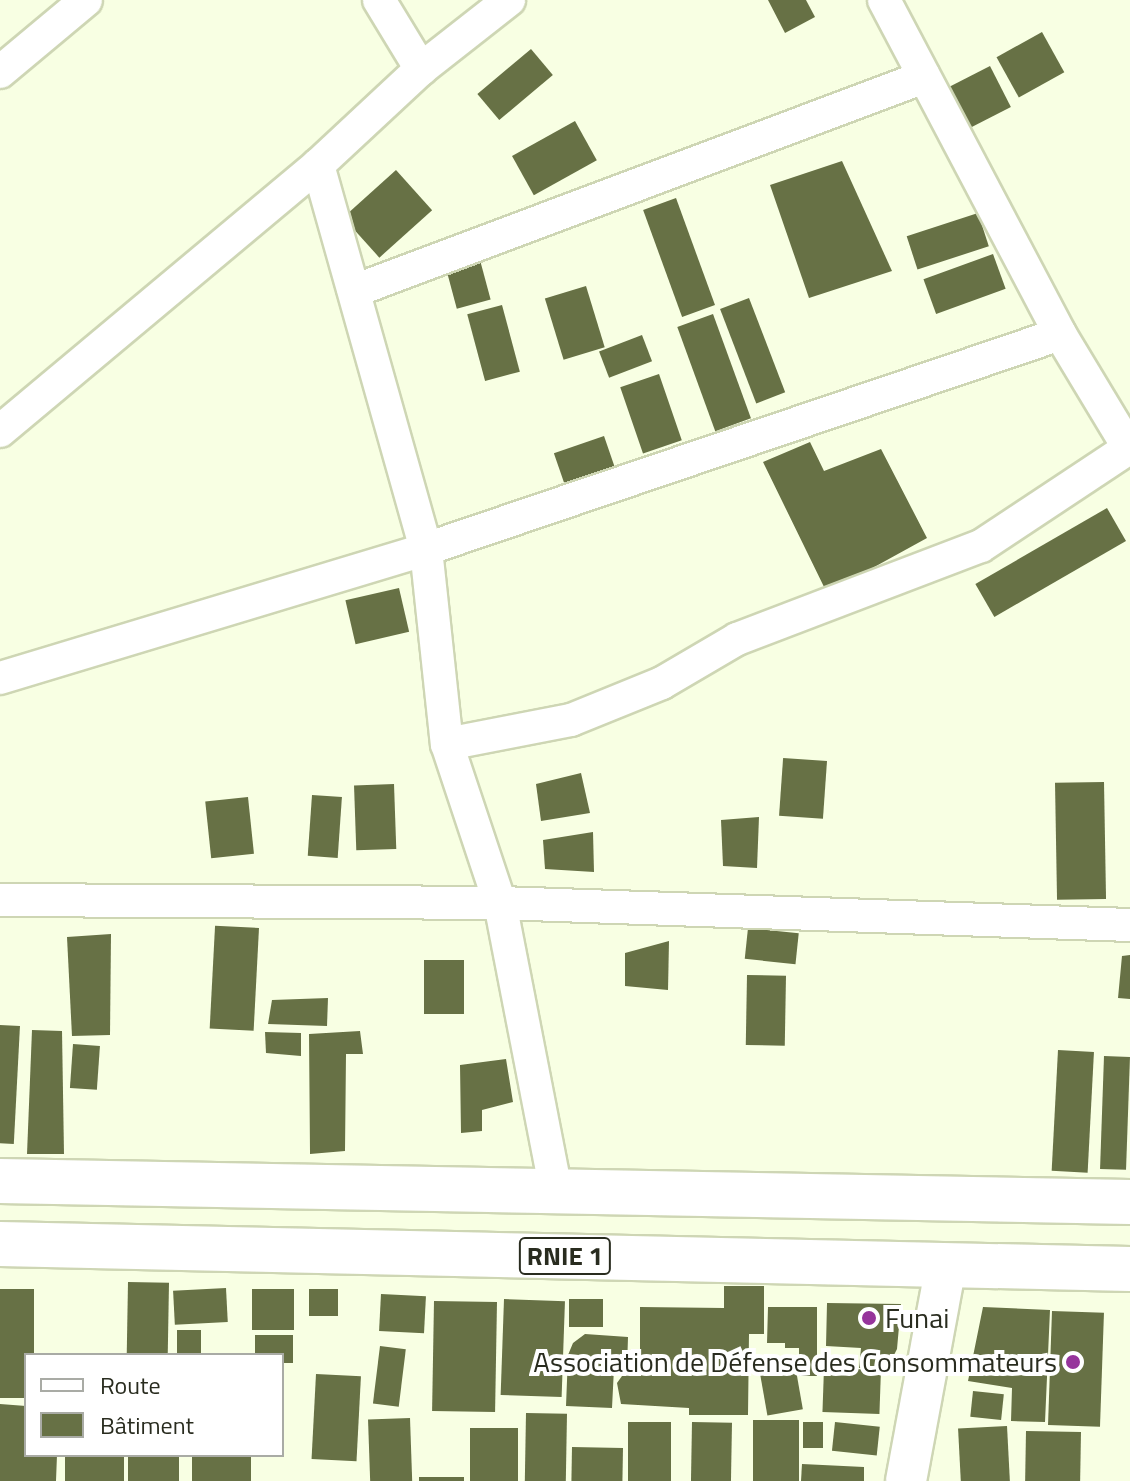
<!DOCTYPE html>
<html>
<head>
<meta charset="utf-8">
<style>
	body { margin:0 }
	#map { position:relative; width:1130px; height:1481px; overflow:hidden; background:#f8ffe3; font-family:"Titillium Web",sans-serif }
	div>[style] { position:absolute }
	.building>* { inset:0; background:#677145; transform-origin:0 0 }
	.roads { filter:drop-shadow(2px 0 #ced6b4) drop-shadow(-2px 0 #ced6b4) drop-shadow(0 2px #ced6b4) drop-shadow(0 -2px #ced6b4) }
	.minor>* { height:32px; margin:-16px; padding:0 16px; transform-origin:16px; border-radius:16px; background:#fff }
	.tertiary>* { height:40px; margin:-20px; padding:0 20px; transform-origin:20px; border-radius:20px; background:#fff }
	.trunk>* { height:44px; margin:-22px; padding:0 22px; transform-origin:22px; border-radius:22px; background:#fff }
	.dots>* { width:22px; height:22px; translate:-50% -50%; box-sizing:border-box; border:4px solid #fff; border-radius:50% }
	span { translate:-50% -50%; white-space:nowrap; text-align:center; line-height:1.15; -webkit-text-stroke:8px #fff; paint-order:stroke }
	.shield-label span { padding:2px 6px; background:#fff; border:2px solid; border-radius:6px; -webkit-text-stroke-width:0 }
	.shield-label { font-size:26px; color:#292c1f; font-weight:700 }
	.poi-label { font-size:28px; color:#292c1f }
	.left { translate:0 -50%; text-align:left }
	.right { translate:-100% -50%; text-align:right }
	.legend { position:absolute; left:24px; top:1353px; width:260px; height:104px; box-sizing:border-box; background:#fff; border:2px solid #a9aba5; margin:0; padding:10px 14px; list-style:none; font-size:24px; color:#292c1f }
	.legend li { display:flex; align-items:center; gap:16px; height:40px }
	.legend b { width:40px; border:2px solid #a9aba5 }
</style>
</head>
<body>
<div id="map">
	<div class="building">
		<div style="clip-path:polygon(768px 0,806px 0,815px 17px,785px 33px)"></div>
		<div style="left:1042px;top:32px;width:46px;height:52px;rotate:61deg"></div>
		<div style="left:531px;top:49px;width:34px;height:70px;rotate:50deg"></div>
		<div style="left:990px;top:66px;width:46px;height:51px;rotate:63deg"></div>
		<div style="left:575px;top:121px;width:45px;height:72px;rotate:61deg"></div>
		<div style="clip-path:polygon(842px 161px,892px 271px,809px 298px,770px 185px)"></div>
		<div style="left:396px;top:170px;width:54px;height:71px;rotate:48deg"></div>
		<div style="left:676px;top:198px;width:114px;height:35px;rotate:70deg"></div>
		<div style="left:978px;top:213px;width:35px;height:75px;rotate:72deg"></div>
		<div style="left:993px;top:254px;width:37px;height:74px;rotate:70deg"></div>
		<div style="left:480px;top:260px;width:41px;height:35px;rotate:75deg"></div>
		<div style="left:586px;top:286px;width:64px;height:43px;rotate:73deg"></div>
		<div style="left:749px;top:298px;width:101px;height:31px;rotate:69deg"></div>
		<div style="left:502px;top:305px;width:69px;height:36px;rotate:75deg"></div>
		<div style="left:713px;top:314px;width:111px;height:38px;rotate:70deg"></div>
		<div style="left:642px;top:335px;width:28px;height:46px;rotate:69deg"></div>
		<div style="left:659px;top:374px;width:70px;height:41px;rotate:71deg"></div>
		<div style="left:604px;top:436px;width:36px;height:53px;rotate:71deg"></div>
		<div style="clip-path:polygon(810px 442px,824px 471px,881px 449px,927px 538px,827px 593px,763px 462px)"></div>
		<div style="left:1107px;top:508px;width:38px;height:152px;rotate:60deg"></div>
		<div style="left:399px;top:588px;width:45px;height:55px;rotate:77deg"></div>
		<div style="left:827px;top:761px;width:58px;height:44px;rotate:94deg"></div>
		<div style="clip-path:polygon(581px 773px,590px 813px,541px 821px,536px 784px)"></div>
		<div style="left:1104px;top:782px;width:117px;height:49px;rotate:89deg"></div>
		<div style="left:394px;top:784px;width:65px;height:40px;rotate:88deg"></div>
		<div style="left:312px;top:795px;width:30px;height:61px;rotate:4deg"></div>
		<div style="left:248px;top:797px;width:57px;height:43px;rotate:84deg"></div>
		<div style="clip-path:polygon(759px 817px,757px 868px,723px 866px,721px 820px)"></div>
		<div style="clip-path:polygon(593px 832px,594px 872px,545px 869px,543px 840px)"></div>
		<div style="left:259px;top:928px;width:103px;height:44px;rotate:93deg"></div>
		<div style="left:748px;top:928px;width:51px;height:31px;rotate:6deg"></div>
		<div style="clip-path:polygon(111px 934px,110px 1035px,72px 1036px,67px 937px)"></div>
		<div style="clip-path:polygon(669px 941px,668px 990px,625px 986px,625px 953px)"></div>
		<div style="clip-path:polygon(1130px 955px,1130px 999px,1118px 998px,1122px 956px)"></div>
		<div style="left:424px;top:960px;width:40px;height:54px"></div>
		<div style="left:747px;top:975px;width:39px;height:70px;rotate:1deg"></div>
		<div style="clip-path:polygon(328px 998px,327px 1026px,268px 1024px,272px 1000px)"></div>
		<div style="left:0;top:1025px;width:20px;height:118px;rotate:3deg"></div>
		<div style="clip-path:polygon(32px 1030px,62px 1031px,64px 1154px,27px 1154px)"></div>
		<div style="clip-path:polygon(360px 1031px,363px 1054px,346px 1054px,345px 1151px,310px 1154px,309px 1034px)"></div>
		<div style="clip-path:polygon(265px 1032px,301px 1033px,301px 1056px,266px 1053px)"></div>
		<div style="left:73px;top:1044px;width:27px;height:44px;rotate:4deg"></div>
		<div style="left:1058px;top:1050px;width:36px;height:121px;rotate:3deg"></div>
		<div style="left:1104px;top:1056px;width:26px;height:113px;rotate:2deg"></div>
		<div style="clip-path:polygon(506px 1059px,513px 1102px,482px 1110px,482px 1131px,461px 1133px,460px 1065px)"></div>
		<div style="left:128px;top:1282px;width:41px;height:73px;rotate:1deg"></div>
		<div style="clip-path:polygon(724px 1286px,764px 1286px,764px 1334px,749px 1334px,748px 1415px,689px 1415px,689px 1408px,621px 1404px,617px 1383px,622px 1376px,640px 1373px,640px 1307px,724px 1308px)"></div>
		<div style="left:226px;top:1288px;width:34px;height:53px;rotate:87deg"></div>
		<div style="clip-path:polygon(0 1289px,34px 1289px,34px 1355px,26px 1355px,26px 1398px,0 1398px)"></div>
		<div style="left:294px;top:1289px;width:41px;height:42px;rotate:90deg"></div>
		<div style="left:309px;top:1289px;width:29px;height:27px"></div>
		<div style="left:381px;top:1294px;width:45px;height:37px;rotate:3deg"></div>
		<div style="left:504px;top:1299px;width:61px;height:96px;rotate:2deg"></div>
		<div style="left:569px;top:1299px;width:34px;height:28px"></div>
		<div style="left:434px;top:1301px;width:63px;height:110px;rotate:1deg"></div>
		<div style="clip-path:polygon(827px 1303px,901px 1304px,897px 1349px,887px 1369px,859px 1368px,861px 1348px,826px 1346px)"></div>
		<div style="clip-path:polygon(768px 1307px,817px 1307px,817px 1376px,799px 1376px,799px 1348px,785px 1348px,785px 1343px,767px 1343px)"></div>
		<div style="clip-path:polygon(983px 1307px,1050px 1310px,1045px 1422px,1011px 1421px,1012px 1388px,968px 1381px)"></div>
		<div style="left:1052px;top:1311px;width:52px;height:114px;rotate:2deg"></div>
		<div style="left:177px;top:1330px;width:24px;height:25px"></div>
		<div style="clip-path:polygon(585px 1334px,628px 1337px,627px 1369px,614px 1368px,612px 1408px,566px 1406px,568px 1355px,573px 1343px)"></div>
		<div style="clip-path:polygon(255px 1335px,293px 1335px,293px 1363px,282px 1363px,282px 1355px,255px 1355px)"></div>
		<div style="left:380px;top:1346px;width:26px;height:58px;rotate:7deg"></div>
		<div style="left:794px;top:1359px;width:51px;height:36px;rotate:80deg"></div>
		<div style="left:824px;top:1368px;width:57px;height:44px;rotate:2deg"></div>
		<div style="left:316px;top:1374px;width:45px;height:85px;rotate:3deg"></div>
		<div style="left:973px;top:1391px;width:31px;height:26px;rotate:6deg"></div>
		<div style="clip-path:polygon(0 1404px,26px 1406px,26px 1455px,57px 1455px,56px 1481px,0 1481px)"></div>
		<div style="left:526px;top:1413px;width:41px;height:68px;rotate:1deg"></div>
		<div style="left:410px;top:1418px;width:63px;height:42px;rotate:88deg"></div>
		<div style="left:753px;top:1420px;width:46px;height:61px"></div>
		<div style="left:628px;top:1422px;width:43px;height:59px"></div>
		<div style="left:692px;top:1422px;width:40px;height:59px;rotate:1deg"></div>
		<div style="left:803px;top:1422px;width:20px;height:26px"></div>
		<div style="left:835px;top:1422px;width:45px;height:29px;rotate:6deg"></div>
		<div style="left:1007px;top:1426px;width:55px;height:49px;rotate:87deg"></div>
		<div style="left:470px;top:1428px;width:48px;height:53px"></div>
		<div style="left:1026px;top:1431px;width:55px;height:50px;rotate:1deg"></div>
		<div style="left:572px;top:1447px;width:51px;height:34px;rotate:1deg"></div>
		<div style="left:65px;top:1455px;width:59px;height:26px"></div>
		<div style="left:128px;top:1455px;width:51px;height:26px"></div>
		<div style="left:192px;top:1455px;width:59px;height:26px"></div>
		<div style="clip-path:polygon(802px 1464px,864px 1467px,864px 1481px,801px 1481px)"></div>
		<div style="left:419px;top:1477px;width:45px;height:4px"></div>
	</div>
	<div class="roads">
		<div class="minor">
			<div style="left:379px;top:0;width:81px;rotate:58.7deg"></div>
			<div style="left:884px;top:0;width:378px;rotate:62.2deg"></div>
			<div style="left:1060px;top:334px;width:135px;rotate:58.9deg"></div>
			<div style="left:0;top:72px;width:112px;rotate:-39.9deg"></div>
			<div style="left:318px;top:165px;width:399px;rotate:74.3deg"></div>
			<div style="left:426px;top:549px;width:196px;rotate:83.9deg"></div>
			<div style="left:447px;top:744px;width:168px;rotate:71.6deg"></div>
			<div style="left:500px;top:903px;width:292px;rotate:79deg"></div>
			<div style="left:354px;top:291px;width:609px;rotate:-20.58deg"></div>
			<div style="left:0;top:431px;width:415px;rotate:-39.9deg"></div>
			<div style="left:318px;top:165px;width:141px;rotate:-43deg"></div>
			<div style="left:421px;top:69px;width:112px;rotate:-38.1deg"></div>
			<div style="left:0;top:678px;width:445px;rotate:-16.8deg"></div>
			<div style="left:426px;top:549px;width:669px;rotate:-18.73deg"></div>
			<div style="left:447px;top:744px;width:126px;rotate:-11deg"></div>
			<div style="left:571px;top:720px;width:98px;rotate:-22.1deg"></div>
			<div style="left:662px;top:683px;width:87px;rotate:-30.4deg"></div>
			<div style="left:737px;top:639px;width:261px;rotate:-20.9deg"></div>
			<div style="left:981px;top:546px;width:178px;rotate:-33.5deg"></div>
			<div style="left:0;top:900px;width:500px;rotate:0.34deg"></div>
			<div style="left:500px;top:903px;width:630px;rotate:2deg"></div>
		</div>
		<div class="tertiary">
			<div style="left:906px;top:1481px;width:220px;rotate:-79.5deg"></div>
		</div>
		<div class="trunk">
			<div style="left:0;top:1181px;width:1130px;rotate:1.06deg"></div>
			<div style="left:0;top:1244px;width:1130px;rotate:1.27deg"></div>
		</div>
	</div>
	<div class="dots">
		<div style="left:869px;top:1318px;background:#96349b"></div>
		<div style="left:1073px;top:1362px;background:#96349b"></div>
	</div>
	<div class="shield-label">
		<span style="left:565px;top:1256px">RNIE 1</span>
	</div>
	<div class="poi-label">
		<span class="left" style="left:885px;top:1318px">Funai</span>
		<span class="right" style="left:1057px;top:1362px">Association de Défense des Consommateurs</span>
	</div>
	<ul class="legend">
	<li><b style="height:10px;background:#fff"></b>Route</li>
	<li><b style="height:22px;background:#677145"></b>Bâtiment</li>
	</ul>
</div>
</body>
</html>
